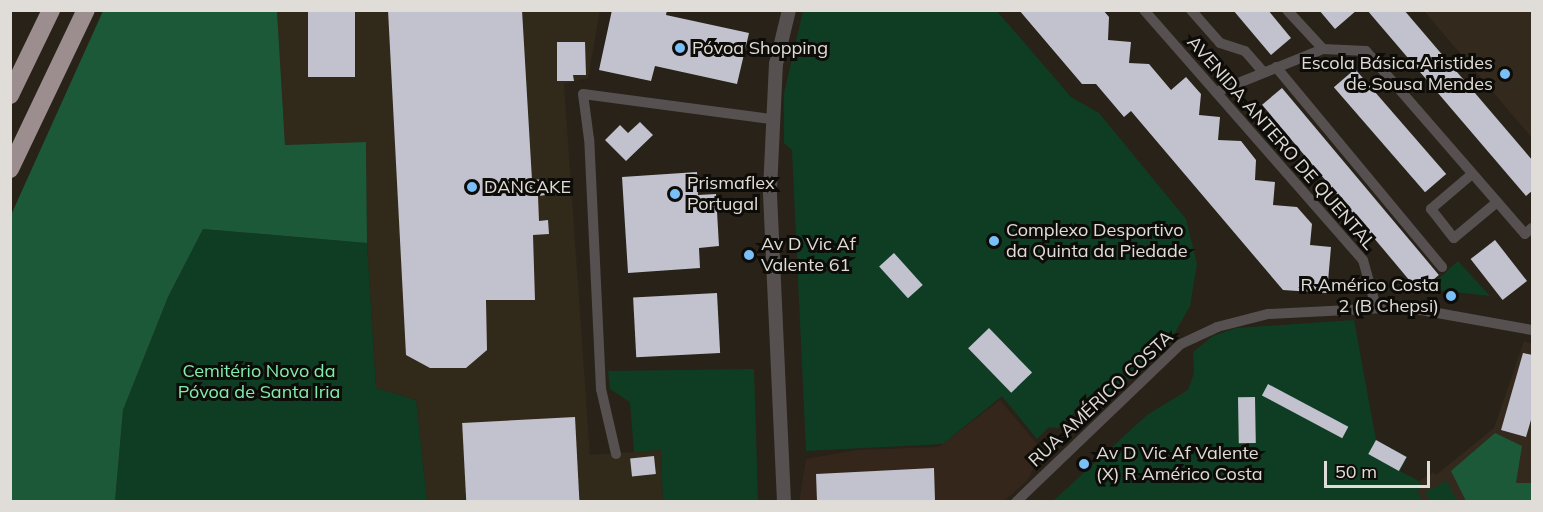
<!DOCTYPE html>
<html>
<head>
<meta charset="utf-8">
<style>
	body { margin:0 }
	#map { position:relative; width:1543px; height:512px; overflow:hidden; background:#282219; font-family:Mulish,sans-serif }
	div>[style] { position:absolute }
	.commercial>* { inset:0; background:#35261b }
	.industrial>* { inset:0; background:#312919 }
	.built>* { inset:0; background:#33291c }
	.green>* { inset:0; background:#0f3d24 }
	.forest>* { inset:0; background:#1c5938 }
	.building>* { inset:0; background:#c1c2ce; transform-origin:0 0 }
	.minor>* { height:10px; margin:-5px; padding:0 5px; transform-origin:5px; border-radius:5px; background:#565050 }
	.tertiary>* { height:14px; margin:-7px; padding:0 7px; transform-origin:7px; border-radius:7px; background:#565050 }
	.motorway>* { height:18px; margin:-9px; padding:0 9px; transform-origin:9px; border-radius:9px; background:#9c8e8f }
	.dots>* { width:16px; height:16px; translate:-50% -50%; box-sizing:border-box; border:3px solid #0e0c08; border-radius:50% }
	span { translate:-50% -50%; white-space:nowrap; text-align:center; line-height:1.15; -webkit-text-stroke:6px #0e0c08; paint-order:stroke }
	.poi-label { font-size:18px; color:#e0dcd7 }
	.left { translate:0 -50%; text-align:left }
	.right { translate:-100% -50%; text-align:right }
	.street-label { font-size:18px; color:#e0dcd7 }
	.park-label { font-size:18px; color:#81ecac }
	.frame { position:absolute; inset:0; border:12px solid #e0dcd7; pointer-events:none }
	.scale { position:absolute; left:1324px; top:461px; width:106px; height:27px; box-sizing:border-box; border:3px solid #e0dcd7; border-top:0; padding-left:8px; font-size:18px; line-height:21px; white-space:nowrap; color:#e0dcd7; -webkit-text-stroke:4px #0e0c08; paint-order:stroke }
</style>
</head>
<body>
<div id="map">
	<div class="commercial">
		<div style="clip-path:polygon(1000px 400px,1042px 450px,1028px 480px,1004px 501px,799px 502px,806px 459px,856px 450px,939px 447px)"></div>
	</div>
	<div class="industrial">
		<div style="clip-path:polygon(277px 11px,600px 11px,588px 78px,564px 84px,590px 455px,661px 450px,663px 501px,427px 501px,416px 400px,376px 388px,367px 243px,366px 142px,285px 145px)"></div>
	</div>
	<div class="built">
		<div style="clip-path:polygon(1424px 11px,1532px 11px,1532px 138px)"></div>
		<div style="clip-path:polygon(1524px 341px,1532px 344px,1532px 501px,1423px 501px,1417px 491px,1421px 488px,1419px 481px,1434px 472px,1436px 475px,1494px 428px)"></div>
	</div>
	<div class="green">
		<div style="clip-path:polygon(803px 11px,997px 11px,1071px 97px,1099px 113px,1186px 219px,1197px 264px,1190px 306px,1168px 345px,1098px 405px,1085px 403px,1058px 428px,1049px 427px,1037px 439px,1002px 396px,943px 444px,806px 451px,792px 150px,784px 143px,784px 94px)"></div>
		<div style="clip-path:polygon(203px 229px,367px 243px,376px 388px,416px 400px,427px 501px,115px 502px,123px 410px,168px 297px)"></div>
		<div style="clip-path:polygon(1458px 261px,1490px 296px,1427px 289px)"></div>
		<div style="clip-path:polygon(1354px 320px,1376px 440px,1407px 457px,1400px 471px,1419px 481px,1421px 488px,1417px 491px,1423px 501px,1052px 502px,1147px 415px,1188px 390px,1194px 373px,1193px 352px,1213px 336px,1236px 328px)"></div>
		<div style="clip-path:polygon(754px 369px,758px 501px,663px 501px,661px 450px,634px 452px,630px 402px,610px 389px,608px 371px)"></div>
		<div style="clip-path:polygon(1447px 481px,1457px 501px,1430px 501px,1425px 492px)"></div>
	</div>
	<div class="forest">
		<div style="clip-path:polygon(103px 11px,277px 11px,285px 145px,366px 142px,367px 243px,203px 229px,168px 297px,123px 410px,115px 501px,11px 501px,11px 215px)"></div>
		<div style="clip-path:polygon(1495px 433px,1522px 446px,1516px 483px,1532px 483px,1532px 501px,1466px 501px,1451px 471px)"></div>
	</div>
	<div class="building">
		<div style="left:308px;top:10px;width:47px;height:67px"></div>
		<div style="clip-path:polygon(388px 10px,522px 10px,532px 180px,545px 179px,546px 195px,538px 196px,539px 221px,548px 220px,549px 234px,533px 235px,535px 300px,486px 300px,487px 350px,466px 368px,430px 368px,406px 355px)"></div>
		<div style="clip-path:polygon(612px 10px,667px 10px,666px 15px,749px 33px,737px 84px,655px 66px,651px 81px,599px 70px)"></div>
		<div style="clip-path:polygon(1019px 10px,1103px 10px,1109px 17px,1108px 40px,1131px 42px,1129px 63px,1149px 64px,1171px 90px,1186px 77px,1201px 94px,1199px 115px,1220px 117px,1218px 140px,1241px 141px,1256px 160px,1255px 180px,1275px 182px,1273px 205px,1297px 207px,1312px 224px,1310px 245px,1331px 247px,1327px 293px,1283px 290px,1131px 111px,1124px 117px,1096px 84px,1082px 84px)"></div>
		<div style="clip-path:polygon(1233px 10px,1268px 10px,1291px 38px,1271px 55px)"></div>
		<div style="clip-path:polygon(1319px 10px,1357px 10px,1335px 29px)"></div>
		<div style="clip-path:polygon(1367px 10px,1404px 10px,1533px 161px,1533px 190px,1526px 196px)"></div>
		<div style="clip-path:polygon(557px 42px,585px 42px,586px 75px,573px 75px,574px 81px,557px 81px)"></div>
		<div style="left:1355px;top:69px;width:139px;height:28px;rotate:49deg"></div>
		<div style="left:1282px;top:88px;width:244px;height:26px;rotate:50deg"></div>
		<div style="clip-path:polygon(640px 122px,653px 135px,626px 161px,605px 140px,620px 125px,628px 133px)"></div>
		<div style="clip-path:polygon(697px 172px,698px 195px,716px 194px,719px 246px,699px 248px,700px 268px,628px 273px,622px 177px)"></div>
		<div style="left:1495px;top:240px;width:52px;height:31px;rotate:52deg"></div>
		<div style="left:894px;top:253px;width:43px;height:20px;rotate:48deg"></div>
		<div style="left:717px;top:293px;width:60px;height:84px;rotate:87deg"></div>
		<div style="left:989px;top:328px;width:62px;height:29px;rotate:46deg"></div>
		<div style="clip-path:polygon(1523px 353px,1533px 355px,1533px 413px,1526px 437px,1501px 430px)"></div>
		<div style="left:1268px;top:384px;width:91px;height:13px;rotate:28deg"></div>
		<div style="left:1255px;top:397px;width:46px;height:17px;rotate:89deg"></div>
		<div style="left:575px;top:417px;width:84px;height:113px;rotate:87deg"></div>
		<div style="left:1376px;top:440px;width:35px;height:16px;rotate:29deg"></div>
		<div style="left:654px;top:456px;width:18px;height:24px;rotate:84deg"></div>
		<div style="clip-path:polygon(934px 468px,935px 501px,817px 501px,816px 474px)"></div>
	</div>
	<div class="minor">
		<div style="left:1144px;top:10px;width:332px;rotate:48.8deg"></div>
		<div style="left:1363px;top:260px;width:49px;rotate:74.5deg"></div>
		<div style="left:1191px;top:10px;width:44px;rotate:48.7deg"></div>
		<div style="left:1220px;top:43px;width:26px;rotate:18deg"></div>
		<div style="left:1245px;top:51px;width:28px;rotate:49deg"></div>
		<div style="left:1287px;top:10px;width:53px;rotate:47.3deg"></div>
		<div style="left:1276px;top:67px;width:260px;rotate:50.3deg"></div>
		<div style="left:1216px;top:92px;width:115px;rotate:-21.9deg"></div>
		<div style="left:1323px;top:49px;width:43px;rotate:2.7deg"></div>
		<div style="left:1366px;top:51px;width:242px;rotate:49deg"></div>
		<div style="left:1525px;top:234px;width:9px;rotate:-41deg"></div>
		<div style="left:1472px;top:174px;width:54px;rotate:139.5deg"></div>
		<div style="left:1431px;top:209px;width:37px;rotate:52deg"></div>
		<div style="left:1454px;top:238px;width:56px;rotate:-39.9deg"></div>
		<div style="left:616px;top:454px;width:67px;rotate:-103deg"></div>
		<div style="left:601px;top:389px;width:250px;rotate:-92.7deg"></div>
		<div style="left:589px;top:139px;width:45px;rotate:-97.6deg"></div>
		<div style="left:583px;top:94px;width:190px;rotate:7.6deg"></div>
		<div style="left:1016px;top:502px;width:228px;rotate:-43.8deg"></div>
		<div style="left:1181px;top:344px;width:40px;rotate:-25deg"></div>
		<div style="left:1217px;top:327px;width:53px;rotate:-14.3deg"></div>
		<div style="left:1268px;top:314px;width:136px;rotate:-2.9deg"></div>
		<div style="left:1404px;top:307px;width:130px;rotate:10.2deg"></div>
	</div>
	<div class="tertiary">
		<div style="left:784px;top:502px;width:312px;rotate:-92.6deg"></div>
		<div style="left:770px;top:190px;width:126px;rotate:-87.3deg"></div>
		<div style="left:776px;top:64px;width:56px;rotate:-76.5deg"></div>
	</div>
	<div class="motorway">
		<div style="left:10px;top:95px;width:94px;rotate:-64.2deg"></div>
		<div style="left:10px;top:169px;width:176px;rotate:-64.5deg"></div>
	</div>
	<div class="dots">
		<div style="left:680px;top:48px;background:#79bff8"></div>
		<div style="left:1505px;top:74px;background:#79bff8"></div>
		<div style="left:472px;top:187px;background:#79bff8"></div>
		<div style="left:675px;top:194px;background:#79bff8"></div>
		<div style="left:994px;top:241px;background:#79bff8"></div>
		<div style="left:749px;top:255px;background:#79bff8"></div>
		<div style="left:1451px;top:296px;background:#79bff8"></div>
		<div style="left:1084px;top:464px;background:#79bff8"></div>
	</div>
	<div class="poi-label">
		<span class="left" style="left:692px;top:48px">Póvoa Shopping</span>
		<span class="right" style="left:1493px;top:74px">Escola Básica Aristides<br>de Sousa Mendes</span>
		<span class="left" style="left:687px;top:194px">Prismaflex<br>Portugal</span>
		<span class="left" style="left:484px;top:187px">DANCAKE</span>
		<span class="left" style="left:1006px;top:241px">Complexo Desportivo<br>da Quinta da Piedade</span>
		<span class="left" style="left:761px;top:255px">Av D Vic Af<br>Valente 61</span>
		<span class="right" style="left:1439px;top:296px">R Américo Costa<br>2 (B Chepsi)</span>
		<span class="left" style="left:1096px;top:464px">Av D Vic Af Valente<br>(X) R Américo Costa</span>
	</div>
	<div class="street-label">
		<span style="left:1281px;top:143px;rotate:49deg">AVENIDA ANTERO DE QUENTAL</span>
		<span style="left:1101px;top:399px;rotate:-43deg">RUA AMÉRICO COSTA</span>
	</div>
	<div class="park-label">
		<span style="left:259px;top:382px">Cemitério Novo da<br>Póvoa de Santa Iria</span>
	</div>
	<div class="frame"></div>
	<div class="scale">50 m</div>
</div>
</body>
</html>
